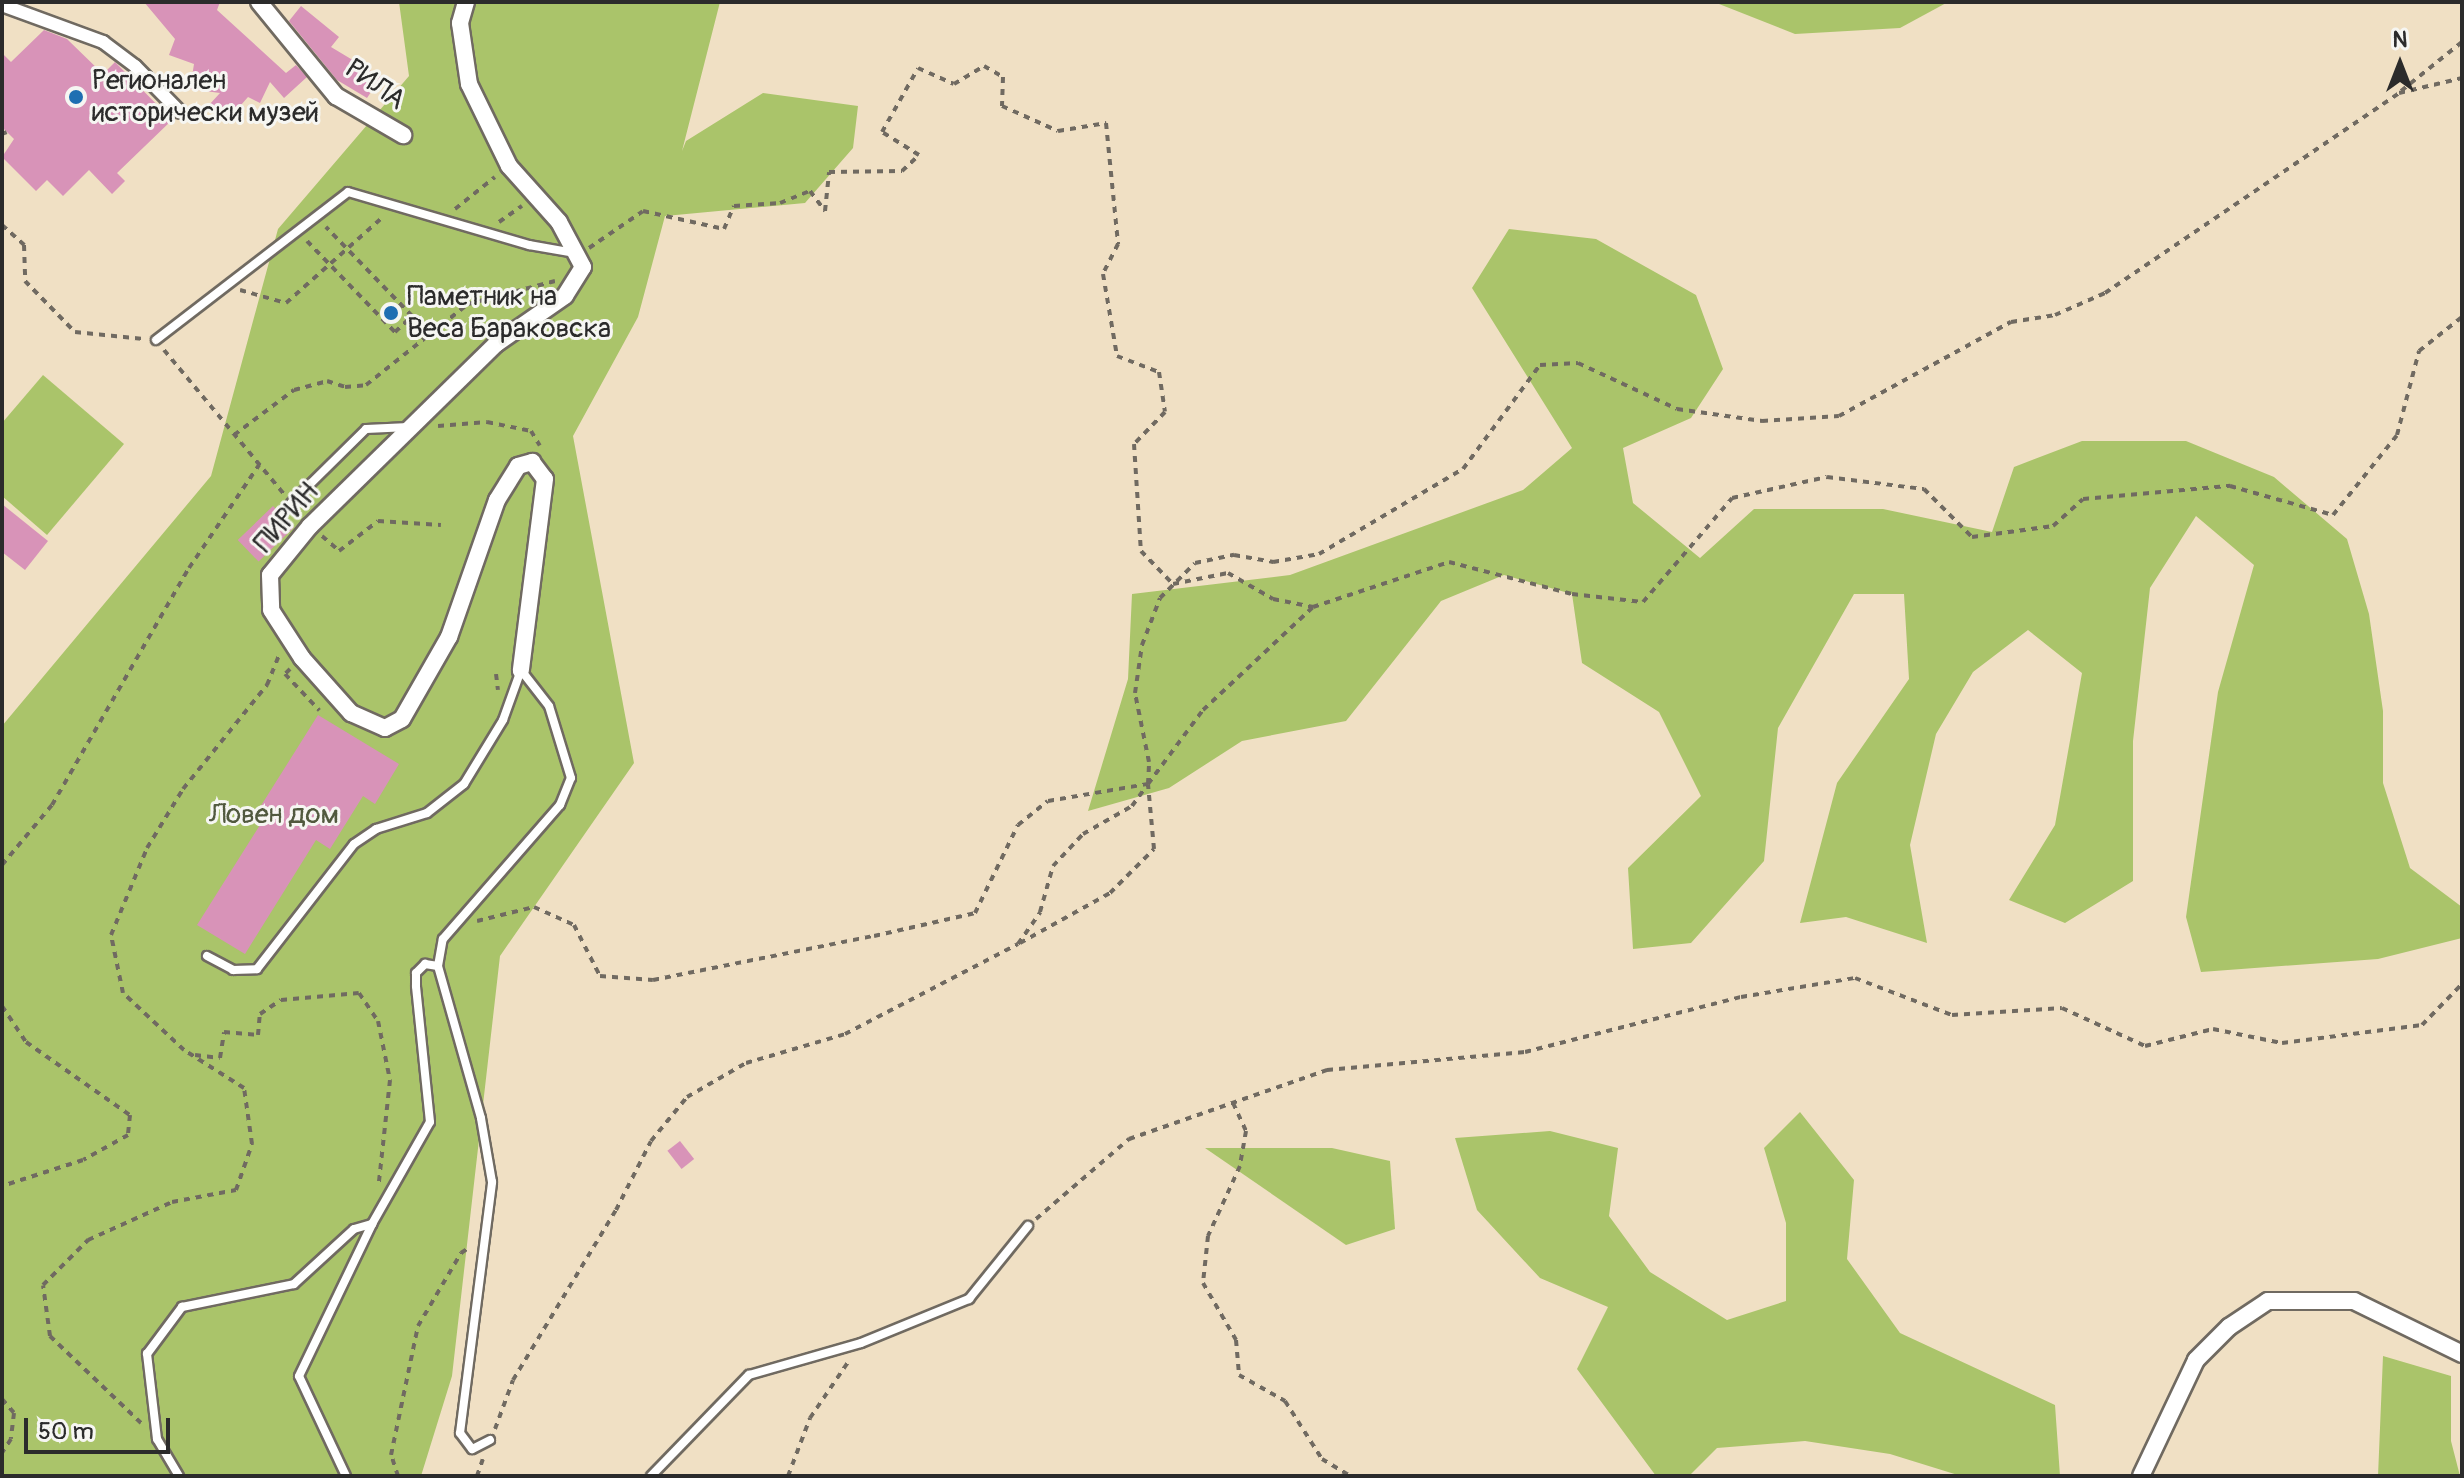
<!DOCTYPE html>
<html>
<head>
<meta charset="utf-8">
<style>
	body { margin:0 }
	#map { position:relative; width:2464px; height:1478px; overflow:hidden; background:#f0e0c4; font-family:Pangolin,sans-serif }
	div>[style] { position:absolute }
	.green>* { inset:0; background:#aac46a }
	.building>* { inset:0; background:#d893b8; transform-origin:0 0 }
	.path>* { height:4px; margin-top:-2px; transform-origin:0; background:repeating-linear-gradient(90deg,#706a61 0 6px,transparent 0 12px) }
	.roads { filter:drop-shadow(2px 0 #706a61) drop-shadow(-2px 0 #706a61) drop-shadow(0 2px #706a61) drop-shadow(0 -2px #706a61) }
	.service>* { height:8px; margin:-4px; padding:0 4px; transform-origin:4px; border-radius:4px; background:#fff }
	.pedestrian>* { height:12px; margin:-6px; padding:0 6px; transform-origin:6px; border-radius:6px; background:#fff }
	.minor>* { height:16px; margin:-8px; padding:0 8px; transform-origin:8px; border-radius:8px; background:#fff }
	.dots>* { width:22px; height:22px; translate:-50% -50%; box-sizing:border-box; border:4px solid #f6f6f2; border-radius:50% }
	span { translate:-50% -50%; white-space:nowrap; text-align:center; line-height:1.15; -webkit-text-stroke:6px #f6f6f2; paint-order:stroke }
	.poi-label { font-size:28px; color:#2b2b2b }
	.left { translate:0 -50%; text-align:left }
	.street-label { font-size:28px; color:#2b2b2b }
	.park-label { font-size:28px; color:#51593e }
	.frame { position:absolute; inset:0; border:4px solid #2b2b2b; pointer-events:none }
	.north { position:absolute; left:2360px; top:24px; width:80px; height:80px; -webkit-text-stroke:6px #f6f6f2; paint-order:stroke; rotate:0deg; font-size:22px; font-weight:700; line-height:32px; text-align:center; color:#2b2b2b }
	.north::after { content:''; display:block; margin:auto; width:28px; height:36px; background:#2b2b2b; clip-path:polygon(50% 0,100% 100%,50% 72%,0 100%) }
	.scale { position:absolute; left:24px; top:1418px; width:146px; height:36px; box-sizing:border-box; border:4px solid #2b2b2b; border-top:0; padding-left:10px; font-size:24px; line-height:28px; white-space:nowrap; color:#2b2b2b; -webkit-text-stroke:6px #f6f6f2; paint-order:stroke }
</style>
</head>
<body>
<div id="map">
	<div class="green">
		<div style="clip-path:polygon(399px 2px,720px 2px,682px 151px,686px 141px,763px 93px,858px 106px,853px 148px,805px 203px,665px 216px,638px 317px,573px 436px,634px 763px,500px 956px,452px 1376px,421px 1476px,2px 1476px,2px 726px,211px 476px,278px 229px,409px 76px)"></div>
		<div style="clip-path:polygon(1714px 2px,1948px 2px,1900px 28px,1795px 34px)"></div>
		<div style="clip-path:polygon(1509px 229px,1596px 239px,1696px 295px,1723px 369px,1691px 418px,1623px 448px,1633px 503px,1700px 558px,1754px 509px,1883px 509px,1992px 532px,2014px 467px,2082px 441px,2186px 441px,2274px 477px,2347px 539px,2369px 614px,2383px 711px,2383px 783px,2410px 868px,2462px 907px,2462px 938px,2378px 959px,2201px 972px,2186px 917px,2218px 692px,2254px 565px,2196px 516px,2150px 588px,2133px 741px,2133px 881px,2065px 923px,2009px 900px,2055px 825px,2082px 673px,2028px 630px,1973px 672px,1936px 734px,1910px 845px,1927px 943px,1846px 917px,1800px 923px,1837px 783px,1909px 679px,1904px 594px,1854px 594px,1778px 728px,1764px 861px,1691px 943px,1633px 949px,1628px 868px,1701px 796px,1659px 712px,1582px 663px,1572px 594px,1504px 575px,1441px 601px,1346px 721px,1242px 741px,1169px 788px,1088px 811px,1128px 679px,1132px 594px,1290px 575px,1523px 490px,1572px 448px,1472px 288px)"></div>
		<div style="clip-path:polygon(43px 375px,124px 444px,47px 535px,2px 496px,2px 423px)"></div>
		<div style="clip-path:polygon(1800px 1112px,1854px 1180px,1847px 1259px,1900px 1333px,2055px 1405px,2060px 1476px,1961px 1476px,1890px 1454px,1805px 1441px,1717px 1448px,1689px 1476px,1656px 1476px,1577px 1369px,1608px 1307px,1540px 1278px,1477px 1210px,1455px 1138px,1550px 1131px,1618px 1148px,1609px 1216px,1650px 1272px,1727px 1320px,1786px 1301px,1786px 1223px,1764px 1148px)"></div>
		<div style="clip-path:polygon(1205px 1148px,1332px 1148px,1390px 1161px,1395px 1229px,1346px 1245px)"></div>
		<div style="clip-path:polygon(2383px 1356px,2451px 1376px,2451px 1441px,2460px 1476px,2378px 1476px)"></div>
	</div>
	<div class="building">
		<div style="clip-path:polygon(144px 2px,220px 2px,217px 10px,286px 73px,296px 65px,307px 77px,284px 98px,270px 82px,260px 103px,248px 97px,227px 121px,209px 105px,220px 93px,190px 89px,194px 64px,169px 55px,175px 39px)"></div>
		<div style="clip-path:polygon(301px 6px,339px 37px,331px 47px,381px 77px,367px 98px,337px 80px,289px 21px)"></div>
		<div style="clip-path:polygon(44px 30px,67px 39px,103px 74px,115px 62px,172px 120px,117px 173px,125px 181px,112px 194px,89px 170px,63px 196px,47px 180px,36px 191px,2px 157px,14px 139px,2px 127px,2px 53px,11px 62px)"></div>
		<div style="clip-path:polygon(2px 504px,48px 541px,25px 570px,2px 552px)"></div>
		<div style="left:273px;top:506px;width:30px;height:49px;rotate:46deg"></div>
		<div style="clip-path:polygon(318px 715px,399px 764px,375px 804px,363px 796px,330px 849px,316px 840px,245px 954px,197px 925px,260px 825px,252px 820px)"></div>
		<div style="left:680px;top:1141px;width:23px;height:16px;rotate:52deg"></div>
	</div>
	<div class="path">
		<div style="left:2401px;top:91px;width:78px;rotate:-38.8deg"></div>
		<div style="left:2px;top:134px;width:5px;rotate:-22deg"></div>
		<div style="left:455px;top:209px;width:51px;rotate:-38.7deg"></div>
		<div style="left:499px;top:222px;width:28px;rotate:-35deg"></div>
		<div style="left:2px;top:225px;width:30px;rotate:42deg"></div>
		<div style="left:24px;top:245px;width:36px;rotate:88deg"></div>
		<div style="left:25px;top:281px;width:71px;rotate:45.6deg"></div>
		<div style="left:75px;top:332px;width:69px;rotate:5.8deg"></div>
		<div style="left:307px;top:241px;width:127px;rotate:46deg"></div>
		<div style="left:395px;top:332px;width:23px;rotate:-43deg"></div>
		<div style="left:412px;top:316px;width:124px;rotate:-134deg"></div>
		<div style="left:589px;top:248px;width:65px;rotate:-34.4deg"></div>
		<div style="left:643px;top:211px;width:83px;rotate:12.5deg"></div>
		<div style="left:724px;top:229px;width:25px;rotate:-67deg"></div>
		<div style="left:734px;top:206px;width:46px;rotate:-3.7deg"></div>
		<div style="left:780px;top:203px;width:32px;rotate:-22deg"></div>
		<div style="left:810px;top:191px;width:25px;rotate:53deg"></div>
		<div style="left:825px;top:211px;width:39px;rotate:-84deg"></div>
		<div style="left:829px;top:172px;width:73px;rotate:-0.8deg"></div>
		<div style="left:902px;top:171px;width:23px;rotate:-43deg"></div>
		<div style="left:919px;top:155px;width:44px;rotate:-148.1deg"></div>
		<div style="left:882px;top:132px;width:73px;rotate:-60.6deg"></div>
		<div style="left:918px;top:68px;width:39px;rotate:24deg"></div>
		<div style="left:954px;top:84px;width:35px;rotate:-31deg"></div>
		<div style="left:984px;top:66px;width:22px;rotate:30deg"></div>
		<div style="left:1003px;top:77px;width:29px;rotate:92deg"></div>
		<div style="left:1002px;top:106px;width:61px;rotate:24.1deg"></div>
		<div style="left:1058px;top:131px;width:49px;rotate:-9.5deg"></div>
		<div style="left:1106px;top:123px;width:122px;rotate:84.3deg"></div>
		<div style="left:1118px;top:244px;width:34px;rotate:117deg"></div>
		<div style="left:1103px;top:274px;width:83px;rotate:80.3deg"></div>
		<div style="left:1117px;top:356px;width:45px;rotate:20.9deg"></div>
		<div style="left:1159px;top:372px;width:40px;rotate:81.5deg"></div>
		<div style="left:1165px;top:412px;width:45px;rotate:134.1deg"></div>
		<div style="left:1134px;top:444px;width:107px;rotate:86.3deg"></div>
		<div style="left:1141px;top:551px;width:46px;rotate:45.9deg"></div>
		<div style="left:1173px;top:584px;width:56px;rotate:-11.3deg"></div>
		<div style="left:1228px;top:573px;width:52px;rotate:30deg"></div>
		<div style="left:1273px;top:599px;width:41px;rotate:11.3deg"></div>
		<div style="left:240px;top:290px;width:48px;rotate:15.8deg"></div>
		<div style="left:286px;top:303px;width:131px;rotate:-41.6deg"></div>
		<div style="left:164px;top:350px;width:187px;rotate:50.2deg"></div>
		<div style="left:438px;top:426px;width:49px;rotate:-4.7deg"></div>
		<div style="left:487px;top:422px;width:45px;rotate:11.6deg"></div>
		<div style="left:531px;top:431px;width:17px;rotate:59deg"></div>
		<div style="left:234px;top:435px;width:75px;rotate:-36.9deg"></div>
		<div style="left:294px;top:390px;width:34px;rotate:-15deg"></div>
		<div style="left:327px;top:381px;width:19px;rotate:18deg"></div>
		<div style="left:345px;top:387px;width:21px;rotate:-5deg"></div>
		<div style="left:366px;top:385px;width:130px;rotate:-38.5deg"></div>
		<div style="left:468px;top:304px;width:90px;rotate:-14.8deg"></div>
		<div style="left:322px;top:536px;width:23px;rotate:41deg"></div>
		<div style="left:339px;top:551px;width:49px;rotate:-37.6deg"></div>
		<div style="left:378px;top:521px;width:63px;rotate:3.6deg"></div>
		<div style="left:290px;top:669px;width:7px;rotate:135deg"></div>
		<div style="left:285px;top:674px;width:50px;rotate:46.6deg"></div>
		<div style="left:496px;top:674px;width:16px;rotate:83deg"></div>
		<div style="left:2px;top:865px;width:78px;rotate:-50.2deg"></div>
		<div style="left:52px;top:805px;width:274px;rotate:-60deg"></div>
		<div style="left:189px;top:568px;width:125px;rotate:-55.8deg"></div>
		<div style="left:477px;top:921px;width:59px;rotate:-13.8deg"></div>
		<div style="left:534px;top:907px;width:44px;rotate:24.2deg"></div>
		<div style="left:574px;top:925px;width:57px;rotate:63deg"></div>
		<div style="left:600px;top:976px;width:53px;rotate:4.3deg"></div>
		<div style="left:653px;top:980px;width:225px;rotate:-11.3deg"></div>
		<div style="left:874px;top:936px;width:104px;rotate:-12.8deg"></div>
		<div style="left:975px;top:913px;width:98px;rotate:-64deg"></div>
		<div style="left:1018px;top:825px;width:38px;rotate:-39deg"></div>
		<div style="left:1048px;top:801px;width:100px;rotate:-9.7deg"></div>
		<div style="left:1020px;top:943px;width:103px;rotate:-29.1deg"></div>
		<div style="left:1110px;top:893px;width:62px;rotate:-45deg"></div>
		<div style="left:1154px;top:849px;width:65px;rotate:-95.3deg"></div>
		<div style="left:1148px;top:784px;width:92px;rotate:-53.4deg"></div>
		<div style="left:1203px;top:710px;width:151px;rotate:-43.1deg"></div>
		<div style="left:1313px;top:607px;width:143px;rotate:-18.3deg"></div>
		<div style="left:1449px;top:562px;width:127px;rotate:14.6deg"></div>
		<div style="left:1572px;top:594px;width:71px;rotate:6.4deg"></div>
		<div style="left:1643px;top:602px;width:137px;rotate:-49.4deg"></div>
		<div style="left:1732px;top:498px;width:97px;rotate:-12.5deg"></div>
		<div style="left:1827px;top:477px;width:98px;rotate:7.1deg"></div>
		<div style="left:1924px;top:489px;width:68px;rotate:45deg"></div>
		<div style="left:1972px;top:537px;width:82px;rotate:-7.7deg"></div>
		<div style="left:2053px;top:526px;width:40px;rotate:-42deg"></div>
		<div style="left:2083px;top:499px;width:148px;rotate:-5.1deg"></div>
		<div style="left:2230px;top:486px;width:107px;rotate:15.7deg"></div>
		<div style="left:2333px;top:515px;width:102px;rotate:-51.3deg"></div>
		<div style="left:2397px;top:435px;width:87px;rotate:-75.3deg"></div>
		<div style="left:2419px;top:351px;width:55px;rotate:-38.3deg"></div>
		<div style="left:2px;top:1006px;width:43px;rotate:56.3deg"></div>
		<div style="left:26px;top:1042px;width:127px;rotate:35.1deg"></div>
		<div style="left:130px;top:1115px;width:20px;rotate:96deg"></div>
		<div style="left:128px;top:1135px;width:51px;rotate:150.9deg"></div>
		<div style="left:83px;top:1160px;width:85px;rotate:162.2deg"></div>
		<div style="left:195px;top:1055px;width:25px;rotate:7deg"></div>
		<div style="left:220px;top:1058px;width:26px;rotate:-81deg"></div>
		<div style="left:224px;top:1032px;width:34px;rotate:5deg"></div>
		<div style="left:258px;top:1035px;width:21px;rotate:-85deg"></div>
		<div style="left:260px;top:1014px;width:25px;rotate:-34deg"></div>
		<div style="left:281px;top:1000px;width:78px;rotate:-5.1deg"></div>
		<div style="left:359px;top:993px;width:34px;rotate:56deg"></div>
		<div style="left:378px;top:1021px;width:60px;rotate:78.5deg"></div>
		<div style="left:390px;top:1080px;width:103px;rotate:96.2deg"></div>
		<div style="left:1233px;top:1103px;width:31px;rotate:65deg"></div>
		<div style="left:1246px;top:1131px;width:36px;rotate:100deg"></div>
		<div style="left:1240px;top:1166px;width:77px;rotate:114.6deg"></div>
		<div style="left:1208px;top:1236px;width:47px;rotate:96.1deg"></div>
		<div style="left:1203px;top:1283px;width:66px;rotate:59.9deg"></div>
		<div style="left:1236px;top:1340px;width:35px;rotate:85deg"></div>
		<div style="left:1239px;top:1375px;width:53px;rotate:29.5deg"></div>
		<div style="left:1285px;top:1401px;width:69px;rotate:57.5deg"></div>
		<div style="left:1322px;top:1459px;width:33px;rotate:31deg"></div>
		<div style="left:1036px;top:1219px;width:123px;rotate:-40.7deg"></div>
		<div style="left:1129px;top:1139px;width:210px;rotate:-19.2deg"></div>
		<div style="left:1327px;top:1070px;width:199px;rotate:-5.2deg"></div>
		<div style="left:1525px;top:1052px;width:223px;rotate:-14.3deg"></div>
		<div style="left:1741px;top:997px;width:116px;rotate:-9.5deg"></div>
		<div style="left:1855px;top:978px;width:104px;rotate:20.9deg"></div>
		<div style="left:1952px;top:1015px;width:110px;rotate:-3.6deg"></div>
		<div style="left:2062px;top:1008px;width:91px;rotate:24.6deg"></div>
		<div style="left:2145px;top:1046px;width:70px;rotate:-14deg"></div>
		<div style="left:2213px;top:1029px;width:70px;rotate:11.5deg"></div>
		<div style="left:2282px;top:1043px;width:141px;rotate:-7.3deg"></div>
		<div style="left:2422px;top:1025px;width:57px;rotate:-45.7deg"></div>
		<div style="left:2px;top:1399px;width:18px;rotate:49deg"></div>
		<div style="left:14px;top:1413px;width:26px;rotate:97deg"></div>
		<div style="left:11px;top:1439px;width:17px;rotate:123deg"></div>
		<div style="left:141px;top:1423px;width:126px;rotate:-136.3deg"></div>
		<div style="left:50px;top:1336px;width:51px;rotate:-97.8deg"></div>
		<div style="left:43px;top:1285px;width:64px;rotate:-45deg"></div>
		<div style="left:88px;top:1240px;width:92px;rotate:-24.3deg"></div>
		<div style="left:172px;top:1202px;width:65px;rotate:-10.6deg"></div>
		<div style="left:236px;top:1190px;width:49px;rotate:-70.8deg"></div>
		<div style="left:252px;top:1144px;width:57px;rotate:-98.1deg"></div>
		<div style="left:244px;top:1088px;width:71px;rotate:-147.7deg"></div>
		<div style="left:184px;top:1050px;width:83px;rotate:-136.9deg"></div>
		<div style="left:123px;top:993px;width:59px;rotate:-101.7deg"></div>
		<div style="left:111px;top:935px;width:94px;rotate:-67.5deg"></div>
		<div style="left:147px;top:848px;width:69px;rotate:-58.6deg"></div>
		<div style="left:183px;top:789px;width:134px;rotate:-51.1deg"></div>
		<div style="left:267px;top:685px;width:35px;rotate:-68deg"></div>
		<div style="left:495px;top:1429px;width:52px;rotate:-69.8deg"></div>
		<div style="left:513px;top:1380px;width:199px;rotate:-58.8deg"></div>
		<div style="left:616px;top:1210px;width:77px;rotate:-63.1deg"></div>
		<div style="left:651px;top:1141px;width:57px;rotate:-50.7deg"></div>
		<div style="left:687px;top:1097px;width:68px;rotate:-30deg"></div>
		<div style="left:746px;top:1063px;width:103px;rotate:-16.3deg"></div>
		<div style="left:845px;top:1034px;width:195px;rotate:-27.5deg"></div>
		<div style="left:1018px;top:944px;width:39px;rotate:-55deg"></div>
		<div style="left:1040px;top:912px;width:48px;rotate:-74.2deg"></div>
		<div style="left:1053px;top:866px;width:44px;rotate:-46.8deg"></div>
		<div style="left:1083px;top:834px;width:56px;rotate:-29.7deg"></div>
		<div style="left:1132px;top:806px;width:27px;rotate:-54deg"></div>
		<div style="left:1148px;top:784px;width:22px;rotate:-87deg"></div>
		<div style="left:1149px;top:762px;width:70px;rotate:-101.5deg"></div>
		<div style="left:1135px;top:693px;width:49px;rotate:-81.7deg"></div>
		<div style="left:1142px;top:645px;width:50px;rotate:-69deg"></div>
		<div style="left:1160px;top:598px;width:49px;rotate:-45deg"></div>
		<div style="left:1195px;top:563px;width:40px;rotate:-12deg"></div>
		<div style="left:1234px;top:555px;width:40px;rotate:10deg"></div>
		<div style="left:1273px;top:562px;width:47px;rotate:-9.9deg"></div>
		<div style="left:1319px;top:554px;width:167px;rotate:-30.6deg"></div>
		<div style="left:1463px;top:469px;width:129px;rotate:-53.5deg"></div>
		<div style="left:1540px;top:365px;width:38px;rotate:-3deg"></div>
		<div style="left:1578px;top:363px;width:109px;rotate:24.9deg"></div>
		<div style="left:1677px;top:409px;width:86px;rotate:8deg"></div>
		<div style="left:1762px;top:421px;width:77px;rotate:-3.7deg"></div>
		<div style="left:1839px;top:416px;width:196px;rotate:-28.7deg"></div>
		<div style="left:2011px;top:322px;width:45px;rotate:-9deg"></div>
		<div style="left:2055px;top:315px;width:55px;rotate:-23.7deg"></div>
		<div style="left:2105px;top:293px;width:356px;rotate:-34.2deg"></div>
		<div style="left:2399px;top:93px;width:65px;rotate:-13.4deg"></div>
		<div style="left:398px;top:1476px;width:22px;rotate:-108deg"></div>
		<div style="left:391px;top:1455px;width:132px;rotate:-78.2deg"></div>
		<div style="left:418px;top:1326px;width:85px;rotate:-59.5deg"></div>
		<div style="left:461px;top:1253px;width:11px;rotate:-34deg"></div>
		<div style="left:477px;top:1476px;width:18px;rotate:-71deg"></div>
		<div style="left:788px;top:1476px;width:62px;rotate:-69.2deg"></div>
		<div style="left:810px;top:1418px;width:68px;rotate:-55.8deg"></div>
	</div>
	<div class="roads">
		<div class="service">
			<div style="left:156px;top:340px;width:242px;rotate:-37.6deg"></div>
			<div style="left:348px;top:192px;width:189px;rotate:16.3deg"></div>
			<div style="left:529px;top:245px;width:47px;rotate:9.9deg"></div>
			<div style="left:291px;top:503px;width:105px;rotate:-44.6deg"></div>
			<div style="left:366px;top:429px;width:43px;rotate:-2.7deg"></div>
			<div style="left:207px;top:956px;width:30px;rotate:28deg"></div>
			<div style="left:233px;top:970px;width:24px;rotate:-2deg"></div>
			<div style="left:257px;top:969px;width:158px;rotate:-52.2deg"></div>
			<div style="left:354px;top:844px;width:27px;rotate:-34deg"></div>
			<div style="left:376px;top:829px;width:53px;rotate:-17.4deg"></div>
			<div style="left:427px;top:813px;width:47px;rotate:-38.1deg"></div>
			<div style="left:464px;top:784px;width:75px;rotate:-58.6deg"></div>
			<div style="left:503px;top:720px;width:53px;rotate:-70.2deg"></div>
			<div style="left:490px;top:1440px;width:20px;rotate:153deg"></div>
			<div style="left:472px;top:1449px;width:20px;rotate:-127deg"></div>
			<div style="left:460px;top:1433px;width:253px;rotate:-82.7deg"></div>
			<div style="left:492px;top:1182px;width:65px;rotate:-99.8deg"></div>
			<div style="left:481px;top:1118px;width:158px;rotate:-105.8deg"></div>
			<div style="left:438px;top:966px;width:27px;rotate:-80deg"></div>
			<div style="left:443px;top:939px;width:178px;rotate:-48.9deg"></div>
			<div style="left:560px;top:805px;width:29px;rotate:-68deg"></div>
			<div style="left:571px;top:778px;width:75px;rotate:-107deg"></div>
			<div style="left:549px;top:706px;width:46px;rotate:-127.9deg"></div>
			<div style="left:179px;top:1476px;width:43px;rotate:-120.7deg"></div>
			<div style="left:157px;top:1439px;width:86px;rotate:-96.7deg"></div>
			<div style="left:147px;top:1354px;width:59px;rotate:-53.3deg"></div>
			<div style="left:182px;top:1307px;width:114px;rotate:-11.6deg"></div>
			<div style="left:294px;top:1284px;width:81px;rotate:-42.5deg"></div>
			<div style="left:354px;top:1229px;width:19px;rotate:-16deg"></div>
			<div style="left:346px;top:1476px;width:110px;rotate:-115.2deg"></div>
			<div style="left:299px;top:1376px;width:169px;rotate:-64.3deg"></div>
			<div style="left:372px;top:1224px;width:117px;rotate:-60.4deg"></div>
			<div style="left:430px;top:1122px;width:137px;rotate:-95.9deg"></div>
			<div style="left:416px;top:986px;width:13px;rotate:-90deg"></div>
			<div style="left:416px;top:973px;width:13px;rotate:-45deg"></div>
			<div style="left:425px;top:964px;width:13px;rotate:9deg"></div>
			<div style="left:651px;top:1476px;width:141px;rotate:-45.9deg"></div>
			<div style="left:749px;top:1375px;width:116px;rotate:-15.9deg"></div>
			<div style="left:861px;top:1343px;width:117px;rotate:-22.2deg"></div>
			<div style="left:969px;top:1299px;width:94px;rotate:-51.1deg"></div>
		</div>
		<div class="pedestrian">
			<div style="left:2px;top:5px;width:108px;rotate:20.1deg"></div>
			<div style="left:103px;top:42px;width:40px;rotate:37deg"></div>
			<div style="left:135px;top:66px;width:64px;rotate:45.6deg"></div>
		</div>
		<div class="minor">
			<div style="left:259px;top:2px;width:122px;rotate:50.7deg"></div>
			<div style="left:336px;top:96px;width:78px;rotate:30.2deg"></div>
			<div style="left:466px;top:2px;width:22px;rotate:106deg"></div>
			<div style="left:460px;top:23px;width:62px;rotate:81.6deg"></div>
			<div style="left:469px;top:84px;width:91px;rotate:64deg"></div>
			<div style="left:509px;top:166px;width:75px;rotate:48.2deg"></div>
			<div style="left:559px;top:222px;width:51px;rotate:61.9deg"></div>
			<div style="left:583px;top:267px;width:34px;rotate:122deg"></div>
			<div style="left:565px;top:296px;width:84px;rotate:145.2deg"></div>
			<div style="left:496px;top:344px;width:260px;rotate:135.6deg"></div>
			<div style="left:310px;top:526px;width:63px;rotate:129.2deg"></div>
			<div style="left:270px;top:575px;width:35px;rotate:88deg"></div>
			<div style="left:271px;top:610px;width:57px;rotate:57.1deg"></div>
			<div style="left:302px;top:658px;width:74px;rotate:48.3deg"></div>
			<div style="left:351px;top:713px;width:37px;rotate:24deg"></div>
			<div style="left:385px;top:728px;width:19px;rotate:-28deg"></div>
			<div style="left:402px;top:719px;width:95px;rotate:-60.2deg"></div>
			<div style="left:449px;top:637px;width:145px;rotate:-70.7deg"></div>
			<div style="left:497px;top:500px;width:40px;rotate:-58deg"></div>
			<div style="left:518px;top:466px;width:15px;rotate:-16deg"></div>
			<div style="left:532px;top:462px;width:21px;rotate:53deg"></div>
			<div style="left:545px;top:479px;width:193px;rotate:97.2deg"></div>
			<div style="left:2141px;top:1476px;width:128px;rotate:-64.6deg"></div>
			<div style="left:2196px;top:1360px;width:47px;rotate:-45deg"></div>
			<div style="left:2229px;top:1327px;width:47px;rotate:-33.7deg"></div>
			<div style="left:2268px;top:1301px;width:86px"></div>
			<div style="left:2354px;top:1301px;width:120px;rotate:26.1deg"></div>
		</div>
	</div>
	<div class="dots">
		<div style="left:76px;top:97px;background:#1f6fb2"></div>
		<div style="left:391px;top:313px;background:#1f6fb2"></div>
	</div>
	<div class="poi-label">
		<span class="left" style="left:92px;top:97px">Регионален<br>исторически музей</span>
		<span class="left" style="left:407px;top:313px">Паметник на<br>Веса Бараковска</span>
	</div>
	<div class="street-label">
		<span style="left:375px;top:85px;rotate:35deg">РИЛА</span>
		<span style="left:287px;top:518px;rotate:-49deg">ПИРИН</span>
	</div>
	<div class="park-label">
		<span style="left:274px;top:815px">Ловен дом</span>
	</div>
	<div class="frame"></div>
	<div class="north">N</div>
	<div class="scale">50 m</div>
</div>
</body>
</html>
